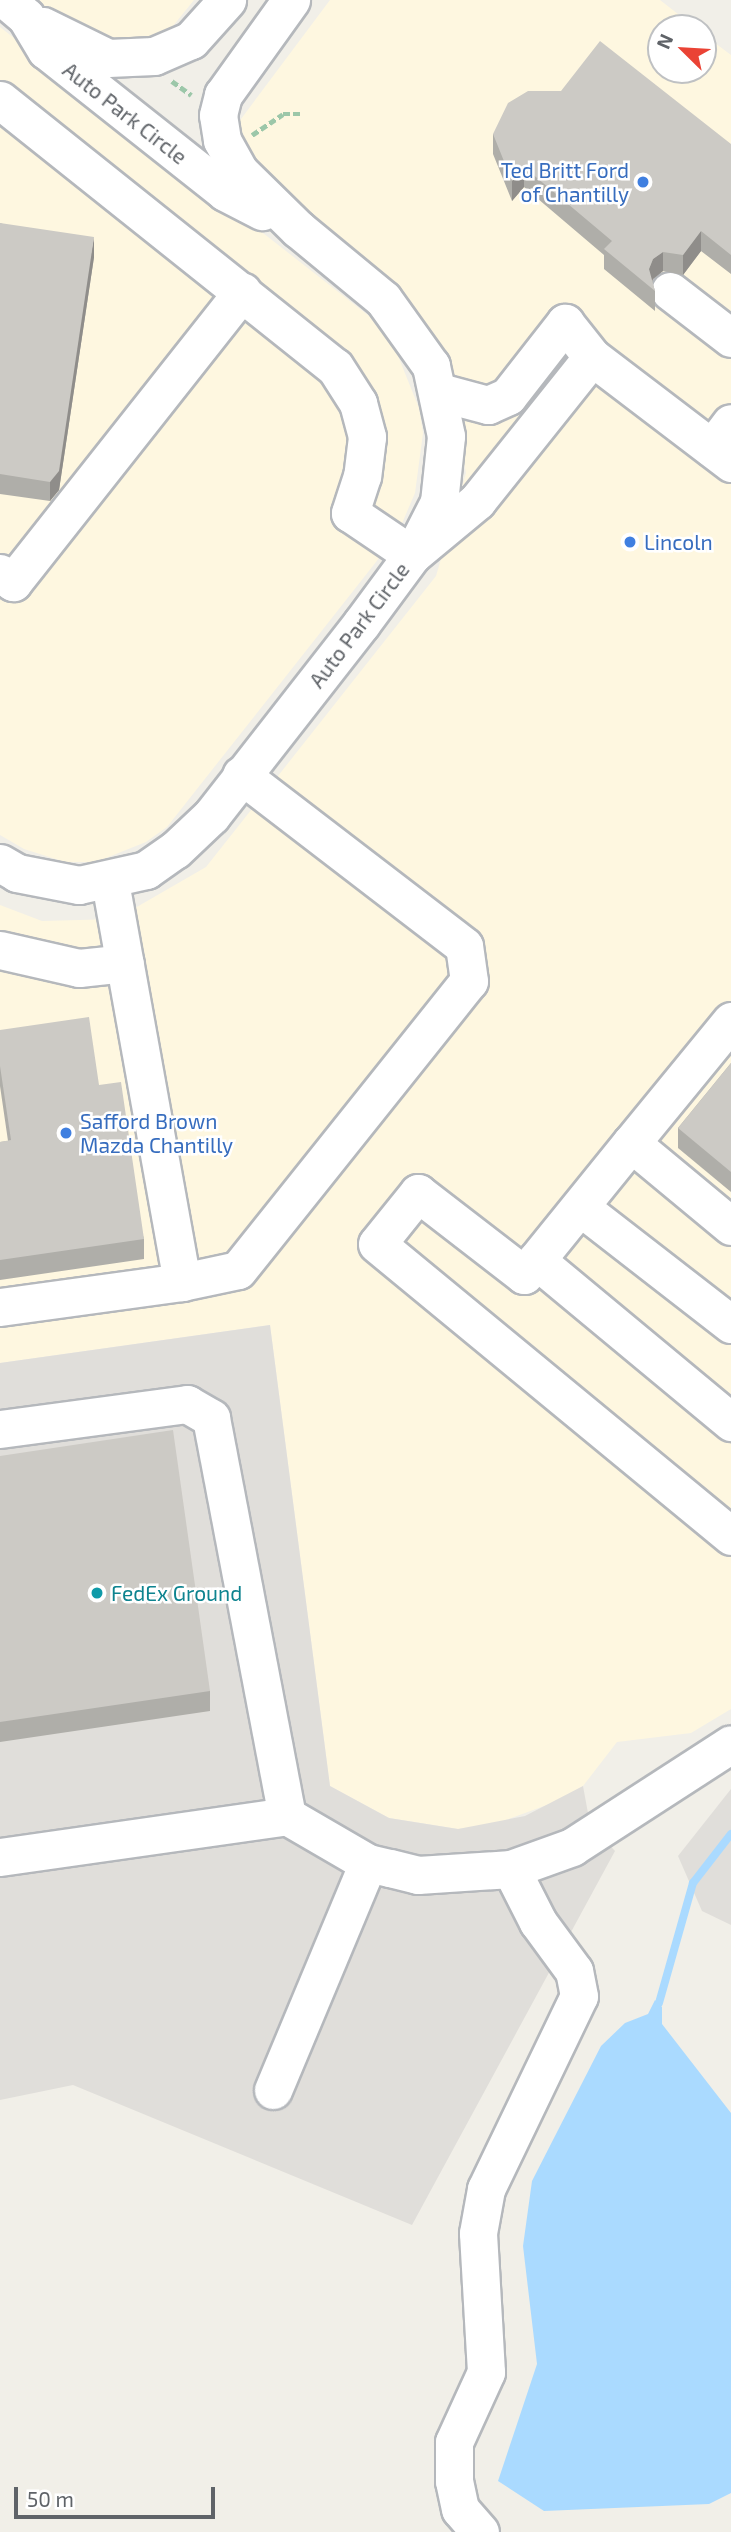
<!DOCTYPE html>
<html>
<head>
<meta charset="utf-8">
<style>
	body { margin:0 }
	#map { position:relative; width:731px; height:2532px; overflow:hidden; background:#f1efe8; font-family:"Exo 2",sans-serif }
	div>[style] { position:absolute }
	.commercial>* { inset:0; background:#fef7e0 }
	.industrial>* { inset:0; background:#e0deda }
	.water>* { inset:0; background:#aadaff }
	.stream>* { height:8px; margin:-4px; padding:0 4px; transform-origin:4px; border-radius:4px; background:#aadaff }
	.path>* { height:4.5px; margin-top:-2.25px; transform-origin:0; background:repeating-linear-gradient(90deg,#9cc7a9 0 7px,transparent 0 10.5px) }
	.roads { filter:drop-shadow(2px 0 #b5b8bc) drop-shadow(-2px 0 #b5b8bc) drop-shadow(0 2px #b5b8bc) drop-shadow(0 -2px #b5b8bc) }
	.minor>* { height:37px; margin:-18.5px; padding:0 18.5px; transform-origin:18.5px; border-radius:18.5px; background:#fff }
	.wall>* { inset:0; background:#afaea9 }
	.shaded-wall>* { inset:0; background:#8f8d8a }
	.building>* { inset:0; background:#cccac5 }
	.dots>* { width:19px; height:19px; translate:-50% -50%; box-sizing:border-box; border:4px solid #fff; border-radius:50% }
	span { translate:-50% -50%; white-space:nowrap; text-align:center; line-height:1.15; -webkit-text-stroke:5px #fff; paint-order:stroke }
	.street-label { font-size:21px; color:#5f6368 }
	.shop-label { font-size:21px; color:#366cbe }
	.right { translate:-100% -50%; text-align:right }
	.left { translate:0 -50%; text-align:left }
	.culture-label { font-size:21px; color:#0d838f }
	.north { position:absolute; left:647px; top:14px; width:70px; height:70px; box-sizing:border-box; background:#fff; border:2px solid #bfc1c3; border-radius:50%; rotate:294deg; font-size:19px; font-weight:700; line-height:28px; text-align:center; color:#5f6368 }
	.north::after { content:''; display:block; margin:auto; width:24px; height:32px; background:#ea4335; clip-path:polygon(50% 0,100% 100%,50% 72%,0 100%) }
	.scale { position:absolute; left:14px; top:2487px; width:201px; height:32px; box-sizing:border-box; border:4px solid #5f6368; border-top:0; padding-left:9px; font-size:21px; line-height:24px; white-space:nowrap; color:#5f6368; -webkit-text-stroke:5px #fff; paint-order:stroke }
</style>
</head>
<body>
<div id="map">
	<div class="commercial">
		<div style="clip-path:polygon(31px 0,194px 0,152px 52px,98px 52px)"></div>
		<div style="clip-path:polygon(330px 0,660px 0,696px 28px,661px 28px,661px 70px,703px 70px,703px 34px,731px 55px,731px 1709px,691px 1733px,617px 1742px,583px 1786px,555px 1802px,492px 1825px,458px 1829px,389px 1818px,330px 1786px,270px 1325px,0 1363px,0 905px,42px 921px,116px 919px,206px 867px,436px 576px,466px 473px,446px 367px,246px 172px,232px 131px)"></div>
		<div style="clip-path:polygon(0 27px,369px 316px,396px 351px,419px 408px,423px 433px,415px 493px,400px 528px,376px 562px,167px 827px,146px 842px,96px 862px,65px 862px,24px 849px,0 835px)"></div>
	</div>
	<div class="industrial">
		<div style="clip-path:polygon(270px 1325px,330px 1786px,389px 1818px,458px 1829px,525px 1816px,583px 1786px,590px 1824px,615px 1851px,412px 2225px,73px 2085px,0 2100px,0 1363px)"></div>
		<div style="clip-path:polygon(731px 1789px,731px 1925px,702px 1911px,678px 1856px)"></div>
	</div>
	<div class="water">
		<div style="clip-path:polygon(655px 2000px,662px 2007px,662px 2024px,731px 2113px,731px 2493px,709px 2504px,544px 2511px,498px 2481px,537px 2364px,523px 2246px,532px 2181px,601px 2046px,625px 2023px,648px 2014px)"></div>
	</div>
	<div class="stream">
		<div style="left:659px;top:2003px;width:125px;rotate:-74.2deg"></div>
		<div style="left:693px;top:1883px;width:62px;rotate:-52.2deg"></div>
	</div>
	<div class="path">
		<div style="left:172px;top:81px;width:24px;rotate:36deg"></div>
		<div style="left:252px;top:135px;width:37px;rotate:-34deg"></div>
		<div style="left:283px;top:114px;width:17px"></div>
	</div>
	<div class="roads">
		<div class="minor">
			<div style="left:6px;top:0;width:26px;rotate:40deg"></div>
			<div style="left:26px;top:17px;width:39px;rotate:59deg"></div>
			<div style="left:46px;top:50px;width:228px;rotate:38.4deg"></div>
			<div style="left:225px;top:192px;width:42px;rotate:27.2deg"></div>
			<div style="left:43px;top:26px;width:72px;rotate:26.2deg"></div>
			<div style="left:108px;top:58px;width:46px;rotate:-2.5deg"></div>
			<div style="left:154px;top:56px;width:40px;rotate:-23.4deg"></div>
			<div style="left:191px;top:40px;width:54px;rotate:-48deg"></div>
			<div style="left:0;top:100px;width:428px;rotate:38.6deg"></div>
			<div style="left:335px;top:367px;width:43px;rotate:57.4deg"></div>
			<div style="left:358px;top:403px;width:35px;rotate:75deg"></div>
			<div style="left:367px;top:437px;width:39px;rotate:97deg"></div>
			<div style="left:362px;top:476px;width:39px;rotate:108deg"></div>
			<div style="left:350px;top:513px;width:75px;rotate:34.1deg"></div>
			<div style="left:412px;top:555px;width:85px;rotate:-39.7deg"></div>
			<div style="left:477px;top:501px;width:184px;rotate:-51.4deg"></div>
			<div style="left:670px;top:291px;width:77px;rotate:37.6deg"></div>
			<div style="left:439px;top:392px;width:51px;rotate:14.9deg"></div>
			<div style="left:488px;top:405px;width:22px;rotate:-24deg"></div>
			<div style="left:508px;top:396px;width:93px;rotate:-52deg"></div>
			<div style="left:565px;top:323px;width:43px;rotate:51.5deg"></div>
			<div style="left:592px;top:357px;width:175px;rotate:37.3deg"></div>
			<div style="left:712px;top:448px;width:31px;rotate:-53deg"></div>
			<div style="left:0;top:573px;width:16px;rotate:35deg"></div>
			<div style="left:13px;top:582px;width:370px;rotate:-51.7deg"></div>
			<div style="left:0;top:863px;width:20px;rotate:30deg"></div>
			<div style="left:17px;top:873px;width:63px;rotate:11deg"></div>
			<div style="left:79px;top:885px;width:69px;rotate:-12.6deg"></div>
			<div style="left:146px;top:870px;width:35px;rotate:-35deg"></div>
			<div style="left:175px;top:850px;width:50px;rotate:-43.4deg"></div>
			<div style="left:211px;top:816px;width:244px;rotate:-52deg"></div>
			<div style="left:361px;top:624px;width:86px;rotate:-53.5deg"></div>
			<div style="left:412px;top:555px;width:59px;rotate:-63deg"></div>
			<div style="left:439px;top:502px;width:66px;rotate:-83.9deg"></div>
			<div style="left:446px;top:436px;width:72px;rotate:-102.1deg"></div>
			<div style="left:431px;top:366px;width:82px;rotate:-125.6deg"></div>
			<div style="left:383px;top:299px;width:110px;rotate:-140.5deg"></div>
			<div style="left:298px;top:229px;width:83px;rotate:-135.5deg"></div>
			<div style="left:239px;top:171px;width:35px;rotate:-119deg"></div>
			<div style="left:222px;top:140px;width:25px;rotate:-99deg"></div>
			<div style="left:218px;top:115px;width:21px;rotate:-76deg"></div>
			<div style="left:223px;top:95px;width:117px;rotate:-54.4deg"></div>
			<div style="left:0;top:950px;width:81px;rotate:12.8deg"></div>
			<div style="left:79px;top:968px;width:46px;rotate:-6.2deg"></div>
			<div style="left:731px;top:1021px;width:158px;rotate:129.3deg"></div>
			<div style="left:631px;top:1143px;width:130px;rotate:39.7deg"></div>
			<div style="left:631px;top:1143px;width:170px;rotate:129deg"></div>
			<div style="left:524px;top:1275px;width:134px;rotate:-142.3deg"></div>
			<div style="left:418px;top:1193px;width:65px;rotate:128.8deg"></div>
			<div style="left:377px;top:1244px;width:459px;rotate:39.5deg"></div>
			<div style="left:580px;top:1207px;width:191px;rotate:37.8deg"></div>
			<div style="left:536px;top:1260px;width:254px;rotate:39.7deg"></div>
			<div style="left:182px;top:1282px;width:57px;rotate:-12.1deg"></div>
			<div style="left:238px;top:1270px;width:370px;rotate:-51.4deg"></div>
			<div style="left:469px;top:981px;width:35px;rotate:-98deg"></div>
			<div style="left:464px;top:946px;width:281px;rotate:-142.5deg"></div>
			<div style="left:0;top:1307px;width:184px;rotate:-7.8deg"></div>
			<div style="left:182px;top:1282px;width:407px;rotate:-100.2deg"></div>
			<div style="left:0;top:1429px;width:189px;rotate:-7.6deg"></div>
			<div style="left:187px;top:1404px;width:28px;rotate:30deg"></div>
			<div style="left:211px;top:1418px;width:405px;rotate:79.2deg"></div>
			<div style="left:0;top:1857px;width:290px;rotate:-8.1deg"></div>
			<div style="left:287px;top:1816px;width:94px;rotate:30.1deg"></div>
			<div style="left:368px;top:1863px;width:23px;rotate:13deg"></div>
			<div style="left:390px;top:1868px;width:29px;rotate:14deg"></div>
			<div style="left:418px;top:1875px;width:93px;rotate:-3.7deg"></div>
			<div style="left:511px;top:1869px;width:65px;rotate:-19.8deg"></div>
			<div style="left:572px;top:1847px;width:189px;rotate:-32.9deg"></div>
			<div style="left:273px;top:2090px;width:246px;rotate:-67.3deg"></div>
			<div style="left:480px;top:2532px;width:30px;rotate:-131deg"></div>
			<div style="left:460px;top:2509px;width:29px;rotate:-102deg"></div>
			<div style="left:454px;top:2481px;width:39px;rotate:-90deg"></div>
			<div style="left:454px;top:2442px;width:77px;rotate:-65.4deg"></div>
			<div style="left:486px;top:2372px;width:139px;rotate:-93.3deg"></div>
			<div style="left:478px;top:2233px;width:45px;rotate:-79.7deg"></div>
			<div style="left:486px;top:2189px;width:214px;rotate:-64.3deg"></div>
			<div style="left:579px;top:1996px;width:25px;rotate:-101deg"></div>
			<div style="left:574px;top:1971px;width:61px;rotate:-126.3deg"></div>
			<div style="left:538px;top:1922px;width:59px;rotate:-117deg"></div>
		</div>
	</div>
	<div class="wall">
		<div style="clip-path:polygon(493px 134px,731px 144px,731px 274px,701px 251px,683px 275px,663px 271px,653px 279px,652px 281px,655px 291px,655px 311px,604px 269px,604px 255px,524px 187px,512px 201px,493px 154px)"></div>
		<div style="clip-path:polygon(0 223px,94px 257px,59px 490px,50px 501px,0 494px)"></div>
		<div style="clip-path:polygon(0 1030px,99px 1085px,144px 1239px,144px 1259px,0 1280px,0 1142px,8px 1141px,0 1086px)"></div>
		<div style="clip-path:polygon(731px 1063px,731px 1192px,678px 1148px,678px 1128px)"></div>
		<div style="clip-path:polygon(0 1456px,210px 1691px,210px 1711px,0 1742px)"></div>
	</div>
	<div class="shaded-wall">
		<div style="clip-path:polygon(524px 167px,524px 187px,512px 201px,512px 181px)"></div>
		<div style="clip-path:polygon(701px 231px,701px 251px,683px 275px,683px 255px)"></div>
		<div style="clip-path:polygon(94px 237px,94px 257px,59px 490px,50px 501px,50px 482px)"></div>
		<div style="clip-path:polygon(663px 252px,663px 271px,653px 279px,650px 287px,649px 269px,653px 259px)"></div>
	</div>
	<div class="building">
		<div style="clip-path:polygon(600px 41px,731px 144px,731px 255px,701px 231px,683px 255px,663px 252px,653px 259px,649px 269px,655px 291px,604px 249px,612px 241px,524px 167px,512px 181px,493px 134px,508px 103px,528px 91px,561px 91px)"></div>
		<div style="clip-path:polygon(0 223px,94px 237px,59px 471px,50px 482px,0 474px)"></div>
		<div style="clip-path:polygon(89px 1017px,99px 1085px,121px 1082px,144px 1239px,0 1260px,0 1142px,11px 1140px,0 1066px,0 1030px)"></div>
		<div style="clip-path:polygon(731px 1063px,731px 1172px,678px 1128px)"></div>
		<div style="clip-path:polygon(173px 1430px,210px 1691px,0 1722px,0 1456px)"></div>
	</div>
	<div class="dots">
		<div style="left:643px;top:182px;background:#3f7fe0"></div>
		<div style="left:630px;top:542px;background:#3f7fe0"></div>
		<div style="left:66px;top:1133px;background:#3f7fe0"></div>
		<div style="left:97px;top:1593px;background:#0f9aa8"></div>
	</div>
	<div class="street-label">
		<span style="left:125px;top:113px;rotate:38deg">Auto Park Circle</span>
		<span style="left:359px;top:625px;rotate:-53deg">Auto Park Circle</span>
	</div>
	<div class="shop-label">
		<span class="right" style="left:629px;top:182px">Ted Britt Ford<br>of Chantilly</span>
		<span class="left" style="left:644px;top:542px">Lincoln</span>
		<span class="left" style="left:80px;top:1133px">Safford Brown<br>Mazda Chantilly</span>
	</div>
	<div class="culture-label">
		<span class="left" style="left:111px;top:1593px">FedEx Ground</span>
	</div>
	<div class="north">N</div>
	<div class="scale">50 m</div>
</div>
</body>
</html>
